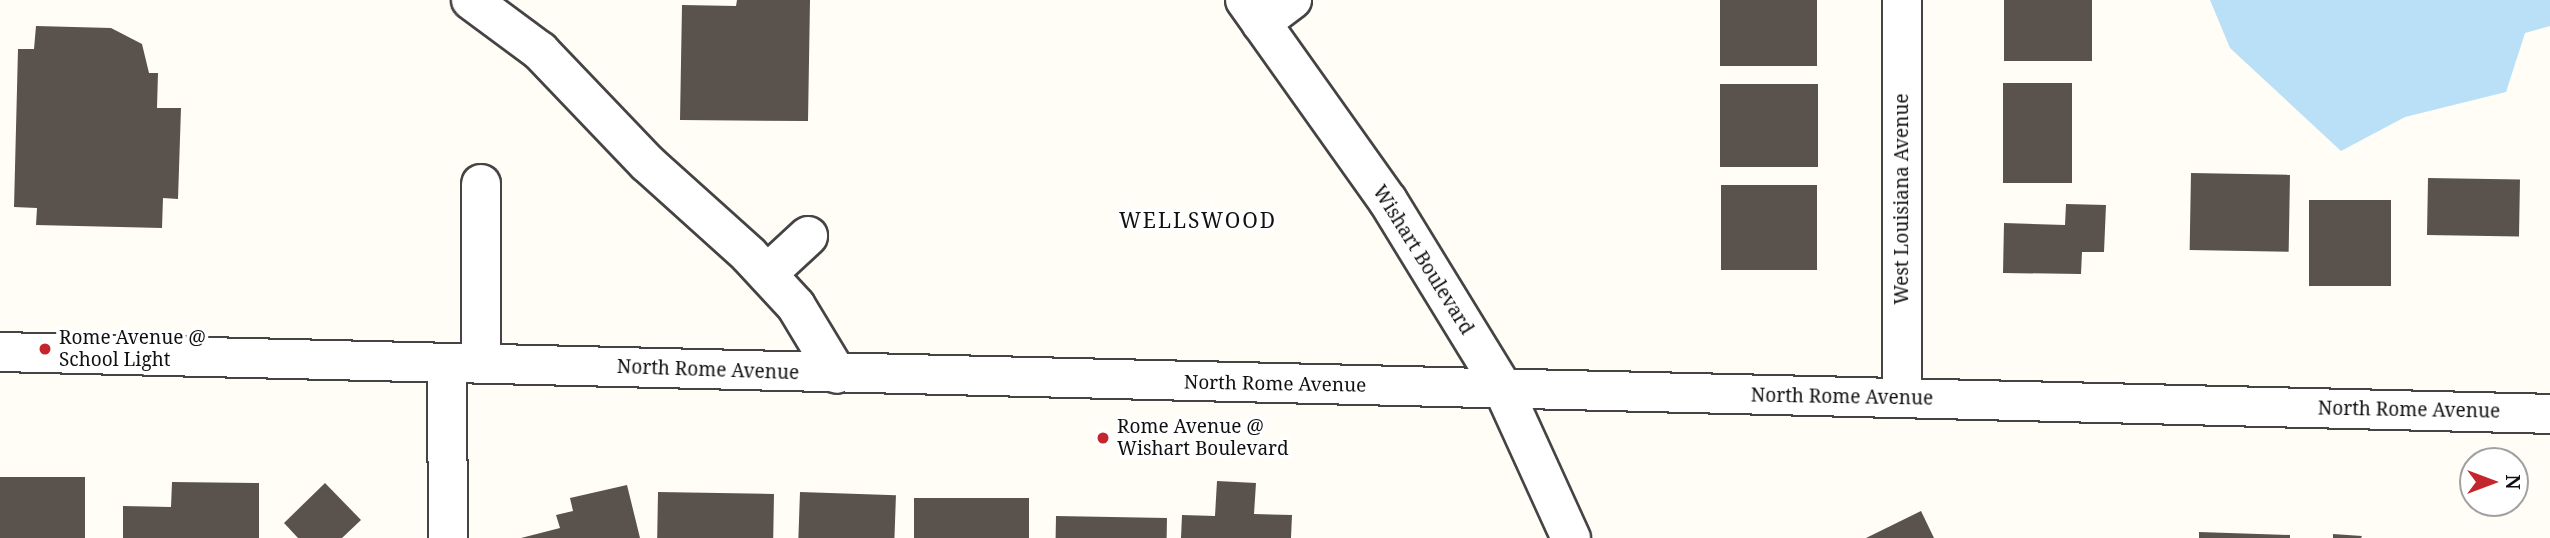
<!DOCTYPE html>
<html>
<head>
<meta charset="utf-8">
<style>
	body { margin:0 }
	#map { position:relative; width:2550px; height:538px; overflow:hidden; background:#fffdf5; font-family:"Noto Serif",serif }
	div>[style] { position:absolute }
	.water>* { inset:0; background:#b9e0f7 }
	.building>* { inset:0; background:#5a524d; transform-origin:0 0 }
	.roads { filter:drop-shadow(2px 0 #444) drop-shadow(-2px 0 #444) drop-shadow(0 2px #444) drop-shadow(0 -2px #444) }
	.minor>* { height:38px; margin:-19px; padding:0 19px; transform-origin:19px; border-radius:19px; background:#fff }
	.dots>* { width:19px; height:19px; translate:-50% -50%; box-sizing:border-box; border:4px solid #fff; border-radius:50% }
	span { translate:-50% -50%; white-space:nowrap; text-align:center; line-height:1.15; -webkit-text-stroke:7px #fff; paint-order:stroke }
	.street-label { font-size:19px; color:#111 }
	.poi-label { font-size:19px; color:#111 }
	.left { translate:0 -50%; text-align:left }
	.neighbourhood-label { font-size:21px; color:#111; letter-spacing:2px }
	.north { position:absolute; left:2459px; top:447px; width:70px; height:70px; box-sizing:border-box; background:#fff; border:2px solid #a0a0a0; border-radius:50%; rotate:90deg; font-size:19px; font-weight:700; line-height:28px; text-align:center; color:#111 }
	.north::after { content:''; display:block; margin:auto; width:24px; height:32px; background:#c4262e; clip-path:polygon(50% 0,100% 100%,50% 72%,0 100%) }
</style>
</head>
<body>
<div id="map">
	<div class="water">
		<div style="clip-path:polygon(2210px 0,2550px 0,2550px 26px,2525px 33px,2506px 92px,2405px 117px,2341px 151px,2230px 48px)"></div>
	</div>
	<div class="building">
		<div style="clip-path:polygon(737px 0,810px 0,808px 121px,680px 120px,682px 5px,736px 6px)"></div>
		<div style="left:1720px;top:0;width:97px;height:66px"></div>
		<div style="left:2004px;top:0;width:88px;height:61px"></div>
		<div style="clip-path:polygon(36px 26px,111px 28px,142px 44px,149px 73px,158px 73px,157px 108px,181px 108px,178px 199px,163px 198px,162px 228px,36px 225px,37px 208px,14px 207px,18px 49px,34px 49px)"></div>
		<div style="left:2003px;top:83px;width:69px;height:100px"></div>
		<div style="left:1720px;top:84px;width:98px;height:83px"></div>
		<div style="left:2191px;top:173px;width:99px;height:77px;rotate:1deg"></div>
		<div style="left:2428px;top:178px;width:92px;height:57px;rotate:1deg"></div>
		<div style="left:1721px;top:185px;width:96px;height:85px"></div>
		<div style="left:2309px;top:200px;width:82px;height:86px"></div>
		<div style="clip-path:polygon(2066px 204px,2106px 205px,2104px 252px,2082px 252px,2081px 274px,2003px 273px,2004px 223px,2065px 225px)"></div>
		<div style="left:0;top:477px;width:85px;height:61px"></div>
		<div style="clip-path:polygon(1217px 481px,1256px 483px,1254px 514px,1292px 515px,1291px 538px,1181px 538px,1182px 515px,1215px 516px)"></div>
		<div style="clip-path:polygon(172px 482px,259px 483px,259px 538px,123px 538px,123px 506px,171px 507px)"></div>
		<div style="clip-path:polygon(325px 483px,361px 520px,342px 538px,298px 538px,284px 523px)"></div>
		<div style="clip-path:polygon(627px 485px,640px 538px,521px 538px,560px 528px,556px 515px,573px 511px,570px 498px)"></div>
		<div style="left:658px;top:492px;width:116px;height:46px;rotate:1deg"></div>
		<div style="left:800px;top:492px;width:96px;height:46px;rotate:2deg"></div>
		<div style="left:914px;top:498px;width:115px;height:40px"></div>
		<div style="clip-path:polygon(1921px 511px,1934px 538px,1866px 538px)"></div>
		<div style="left:1056px;top:516px;width:111px;height:22px;rotate:1deg"></div>
		<div style="clip-path:polygon(2199px 532px,2290px 535px,2290px 538px,2199px 538px)"></div>
		<div style="clip-path:polygon(2333px 534px,2362px 536px,2361px 538px,2333px 538px)"></div>
	</div>
	<div class="roads">
		<div class="minor">
			<div style="left:471px;top:0;width:86px;rotate:36.5deg"></div>
			<div style="left:540px;top:51px;width:155px;rotate:46.3deg"></div>
			<div style="left:647px;top:163px;width:137px;rotate:42deg"></div>
			<div style="left:749px;top:255px;width:69px;rotate:47.3deg"></div>
			<div style="left:796px;top:306px;width:79px;rotate:58.9deg"></div>
			<div style="left:1245px;top:0;width:247px;rotate:54.6deg"></div>
			<div style="left:1388px;top:201px;width:220px;rotate:58.5deg"></div>
			<div style="left:1503px;top:389px;width:164px;rotate:65.5deg"></div>
			<div style="left:1902px;top:0;width:398px;rotate:90deg"></div>
			<div style="left:1261px;top:23px;width:39px;rotate:-37deg"></div>
			<div style="left:481px;top:184px;width:180px;rotate:90deg"></div>
			<div style="left:767px;top:274px;width:56px;rotate:-42.8deg"></div>
			<div style="left:0;top:352px;width:2551px;rotate:1.39deg"></div>
			<div style="left:447px;top:363px;width:175px;rotate:89.7deg"></div>
		</div>
	</div>
	<div class="dots">
		<div style="left:45px;top:349px;background:#c4262e"></div>
		<div style="left:1103px;top:438px;background:#c4262e"></div>
	</div>
	<div class="street-label">
		<span style="left:1902px;top:199px;rotate:-90deg">West Louisiana Avenue</span>
		<span style="left:1423px;top:260px;rotate:58deg">Wishart Boulevard</span>
		<span style="left:708px;top:370px;rotate:2deg">North Rome Avenue</span>
		<span style="left:1275px;top:384px;rotate:1deg">North Rome Avenue</span>
		<span style="left:1842px;top:397px;rotate:1deg">North Rome Avenue</span>
		<span style="left:2409px;top:410px;rotate:1deg">North Rome Avenue</span>
	</div>
	<div class="poi-label">
		<span class="left" style="left:59px;top:349px">Rome Avenue @<br>School Light</span>
		<span class="left" style="left:1117px;top:438px">Rome Avenue @<br>Wishart Boulevard</span>
	</div>
	<div class="neighbourhood-label">
		<span style="left:1198px;top:220px">WELLSWOOD</span>
	</div>
	<div class="north">N</div>
</div>
</body>
</html>
